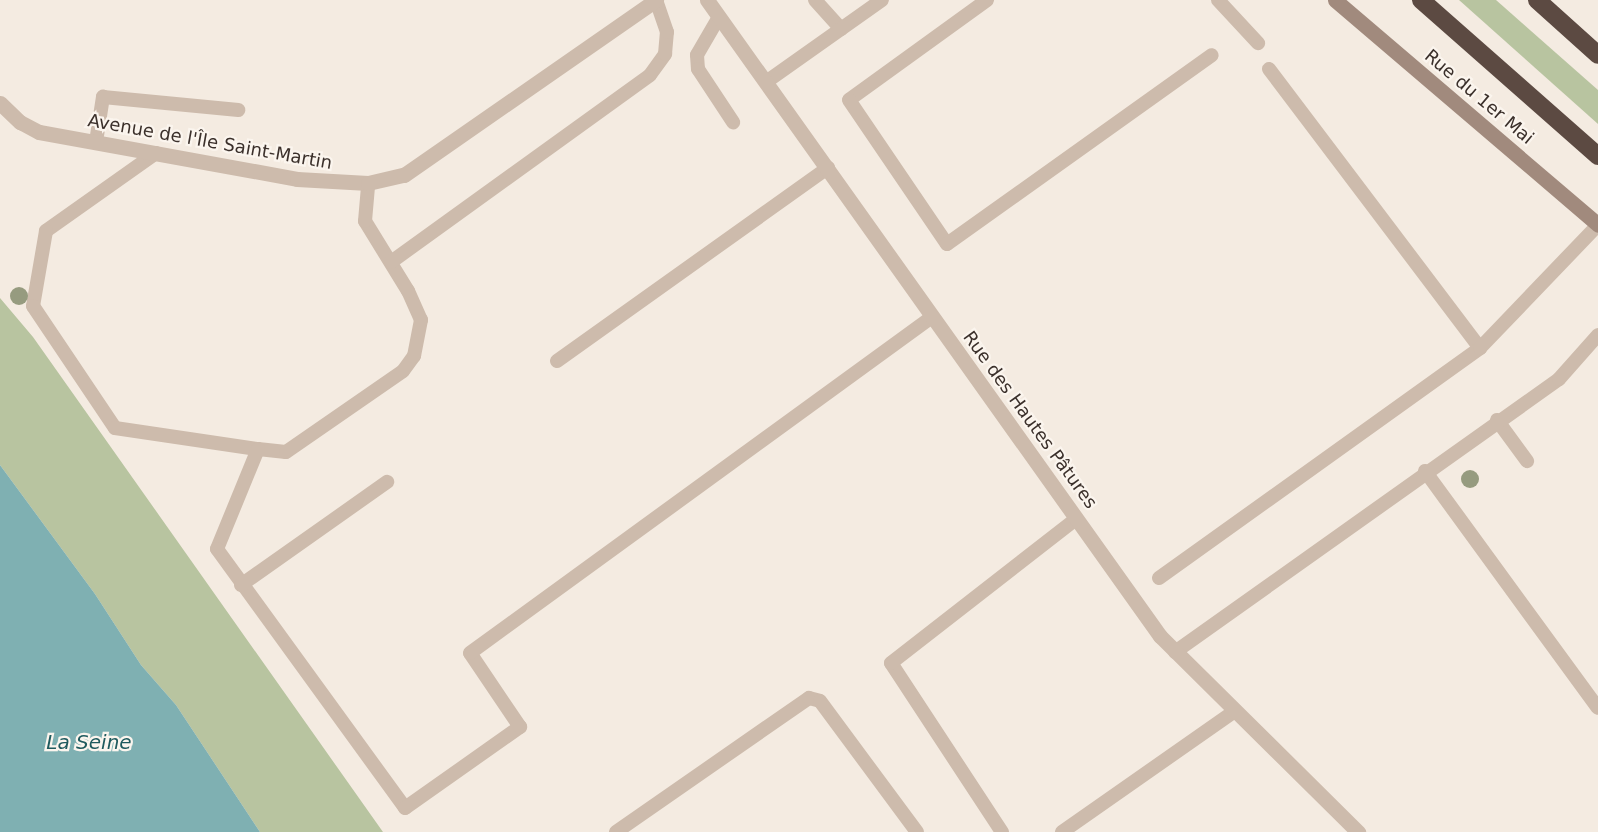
<!DOCTYPE html>
<html>
<head>
<meta charset="utf-8">
<style>
	body { margin:0 }
	#map { position:relative; width:1598px; height:832px; overflow:hidden; background:#f4ebe1; font-family:"DejaVu Sans",sans-serif }
	div>[style] { position:absolute }
	.green>* { inset:0; background:#b8c4a0 }
	.water>* { inset:0; background:#7fb0b2 }
	.lane>* { height:14px; margin:-7px; padding:0 7px; transform-origin:7px; border-radius:7px; background:#cdbbac }
	.street>* { height:15px; margin:-7.5px; padding:0 7.5px; transform-origin:7.5px; border-radius:7.5px; background:#cdbbac }
	.secondary>* { height:15px; margin:-7.5px; padding:0 7.5px; transform-origin:7.5px; border-radius:7.5px; background:#a18a7d }
	.highway>* { height:18px; margin:-9px; padding:0 9px; transform-origin:9px; border-radius:9px; background:#5c4a42 }
	.trees>* { width:18px; height:18px; margin:-9px; border-radius:50%; background:#969b7f }
	span { translate:-50% -50%; white-space:nowrap; text-align:center; line-height:1.15; -webkit-text-stroke:4.5px #fbf5ee; paint-order:stroke }
	.street-label { font-size:18px; color:#3b302b }
	.water-label { font-size:20px; color:#1f5a5e; font-style:italic }
</style>
</head>
<body>
<div id="map">
	<div class="green">
		<div style="clip-path:polygon(1459px 0,1496px 0,1598px 90px,1598px 124px)"></div>
		<div style="clip-path:polygon(0 298px,33px 337px,383px 832px,260px 832px,176px 705px,141px 665px,95px 594px,0 465px)"></div>
	</div>
	<div class="water">
		<div style="clip-path:polygon(0 465px,95px 594px,141px 665px,176px 705px,260px 832px,0 832px)"></div>
	</div>
	<div class="lane">
		<div style="left:815px;top:0;width:39px;rotate:48deg"></div>
		<div style="left:987px;top:0;width:170px;rotate:144.1deg"></div>
		<div style="left:849px;top:100px;width:174px;rotate:55.8deg"></div>
		<div style="left:947px;top:244px;width:325px;rotate:-35.5deg"></div>
		<div style="left:1218px;top:0;width:59px;rotate:47.1deg"></div>
		<div style="left:719px;top:17px;width:44px;rotate:120.1deg"></div>
		<div style="left:697px;top:55px;width:14px;rotate:86deg"></div>
		<div style="left:698px;top:69px;width:64px;rotate:56.6deg"></div>
		<div style="left:1269px;top:69px;width:350px;rotate:52.9deg"></div>
		<div style="left:766px;top:82px;width:142px;rotate:-35.3deg"></div>
		<div style="left:96px;top:142px;width:46px;rotate:-81.2deg"></div>
		<div style="left:103px;top:97px;width:136px;rotate:5.5deg"></div>
		<div style="left:156px;top:153px;width:135px;rotate:144.7deg"></div>
		<div style="left:46px;top:231px;width:76px;rotate:99.8deg"></div>
		<div style="left:33px;top:306px;width:147px;rotate:56.1deg"></div>
		<div style="left:115px;top:428px;width:145px;rotate:8.4deg"></div>
		<div style="left:258px;top:449px;width:28px;rotate:6deg"></div>
		<div style="left:286px;top:452px;width:142px;rotate:-34.7deg"></div>
		<div style="left:403px;top:371px;width:19px;rotate:-54deg"></div>
		<div style="left:414px;top:356px;width:37px;rotate:-79deg"></div>
		<div style="left:421px;top:320px;width:32px;rotate:-114deg"></div>
		<div style="left:408px;top:291px;width:82px;rotate:-121.6deg"></div>
		<div style="left:365px;top:221px;width:38px;rotate:-85deg"></div>
		<div style="left:391px;top:262px;width:319px;rotate:-35.8deg"></div>
		<div style="left:650px;top:75px;width:26px;rotate:-54deg"></div>
		<div style="left:665px;top:54px;width:22px;rotate:-85deg"></div>
		<div style="left:667px;top:32px;width:34px;rotate:-109deg"></div>
		<div style="left:557px;top:361px;width:333px;rotate:-35.5deg"></div>
		<div style="left:1497px;top:420px;width:51px;rotate:53.8deg"></div>
		<div style="left:258px;top:449px;width:108px;rotate:112.3deg"></div>
		<div style="left:217px;top:549px;width:320px;rotate:54deg"></div>
		<div style="left:405px;top:808px;width:141px;rotate:-35.2deg"></div>
		<div style="left:520px;top:727px;width:89px;rotate:-124deg"></div>
		<div style="left:470px;top:653px;width:571px;rotate:-36.03deg"></div>
		<div style="left:1425px;top:471px;width:293px;rotate:53.9deg"></div>
		<div style="left:1159px;top:578px;width:395px;rotate:-35.6deg"></div>
		<div style="left:1480px;top:348px;width:170px;rotate:-46.2deg"></div>
		<div style="left:241px;top:585px;width:179px;rotate:-35.2deg"></div>
		<div style="left:1175px;top:652px;width:471px;rotate:-35.4deg"></div>
		<div style="left:1559px;top:379px;width:59px;rotate:-48.4deg"></div>
		<div style="left:616px;top:832px;width:235px;rotate:-34.8deg"></div>
		<div style="left:809px;top:698px;width:11px;rotate:15deg"></div>
		<div style="left:820px;top:701px;width:163px;rotate:53.5deg"></div>
		<div style="left:1002px;top:832px;width:202px;rotate:-123.3deg"></div>
		<div style="left:891px;top:663px;width:234px;rotate:-37.9deg"></div>
		<div style="left:1062px;top:832px;width:211px;rotate:-35deg"></div>
	</div>
	<div class="street">
		<div style="left:707px;top:0;width:781px;rotate:54.54deg"></div>
		<div style="left:1160px;top:636px;width:279px;rotate:44.7deg"></div>
		<div style="left:0;top:103px;width:28px;rotate:44deg"></div>
		<div style="left:20px;top:122px;width:21px;rotate:28deg"></div>
		<div style="left:39px;top:132px;width:262px;rotate:10.3deg"></div>
		<div style="left:297px;top:179px;width:71px;rotate:3.2deg"></div>
		<div style="left:368px;top:183px;width:37px;rotate:-13deg"></div>
		<div style="left:404px;top:175px;width:307px;rotate:-34.8deg"></div>
	</div>
	<div class="secondary">
		<div style="left:1335px;top:0;width:346px;rotate:40.5deg"></div>
	</div>
	<div class="highway">
		<div style="left:1421px;top:0;width:236px;rotate:41.4deg"></div>
		<div style="left:1537px;top:0;width:82px;rotate:42deg"></div>
	</div>
	<div class="trees">
		<div style="left:19px;top:296px"></div>
		<div style="left:1470px;top:479px"></div>
	</div>
	<div class="street-label">
		<span style="left:1479px;top:97px;rotate:40deg">Rue du 1er Mai</span>
		<span style="left:210px;top:142px;rotate:10deg">Avenue de l'Île Saint-Martin</span>
		<span style="left:1030px;top:420px;rotate:54deg">Rue des Hautes Pâtures</span>
	</div>
	<div class="water-label">
		<span style="left:89px;top:742px">La Seine</span>
	</div>
</div>
</body>
</html>
